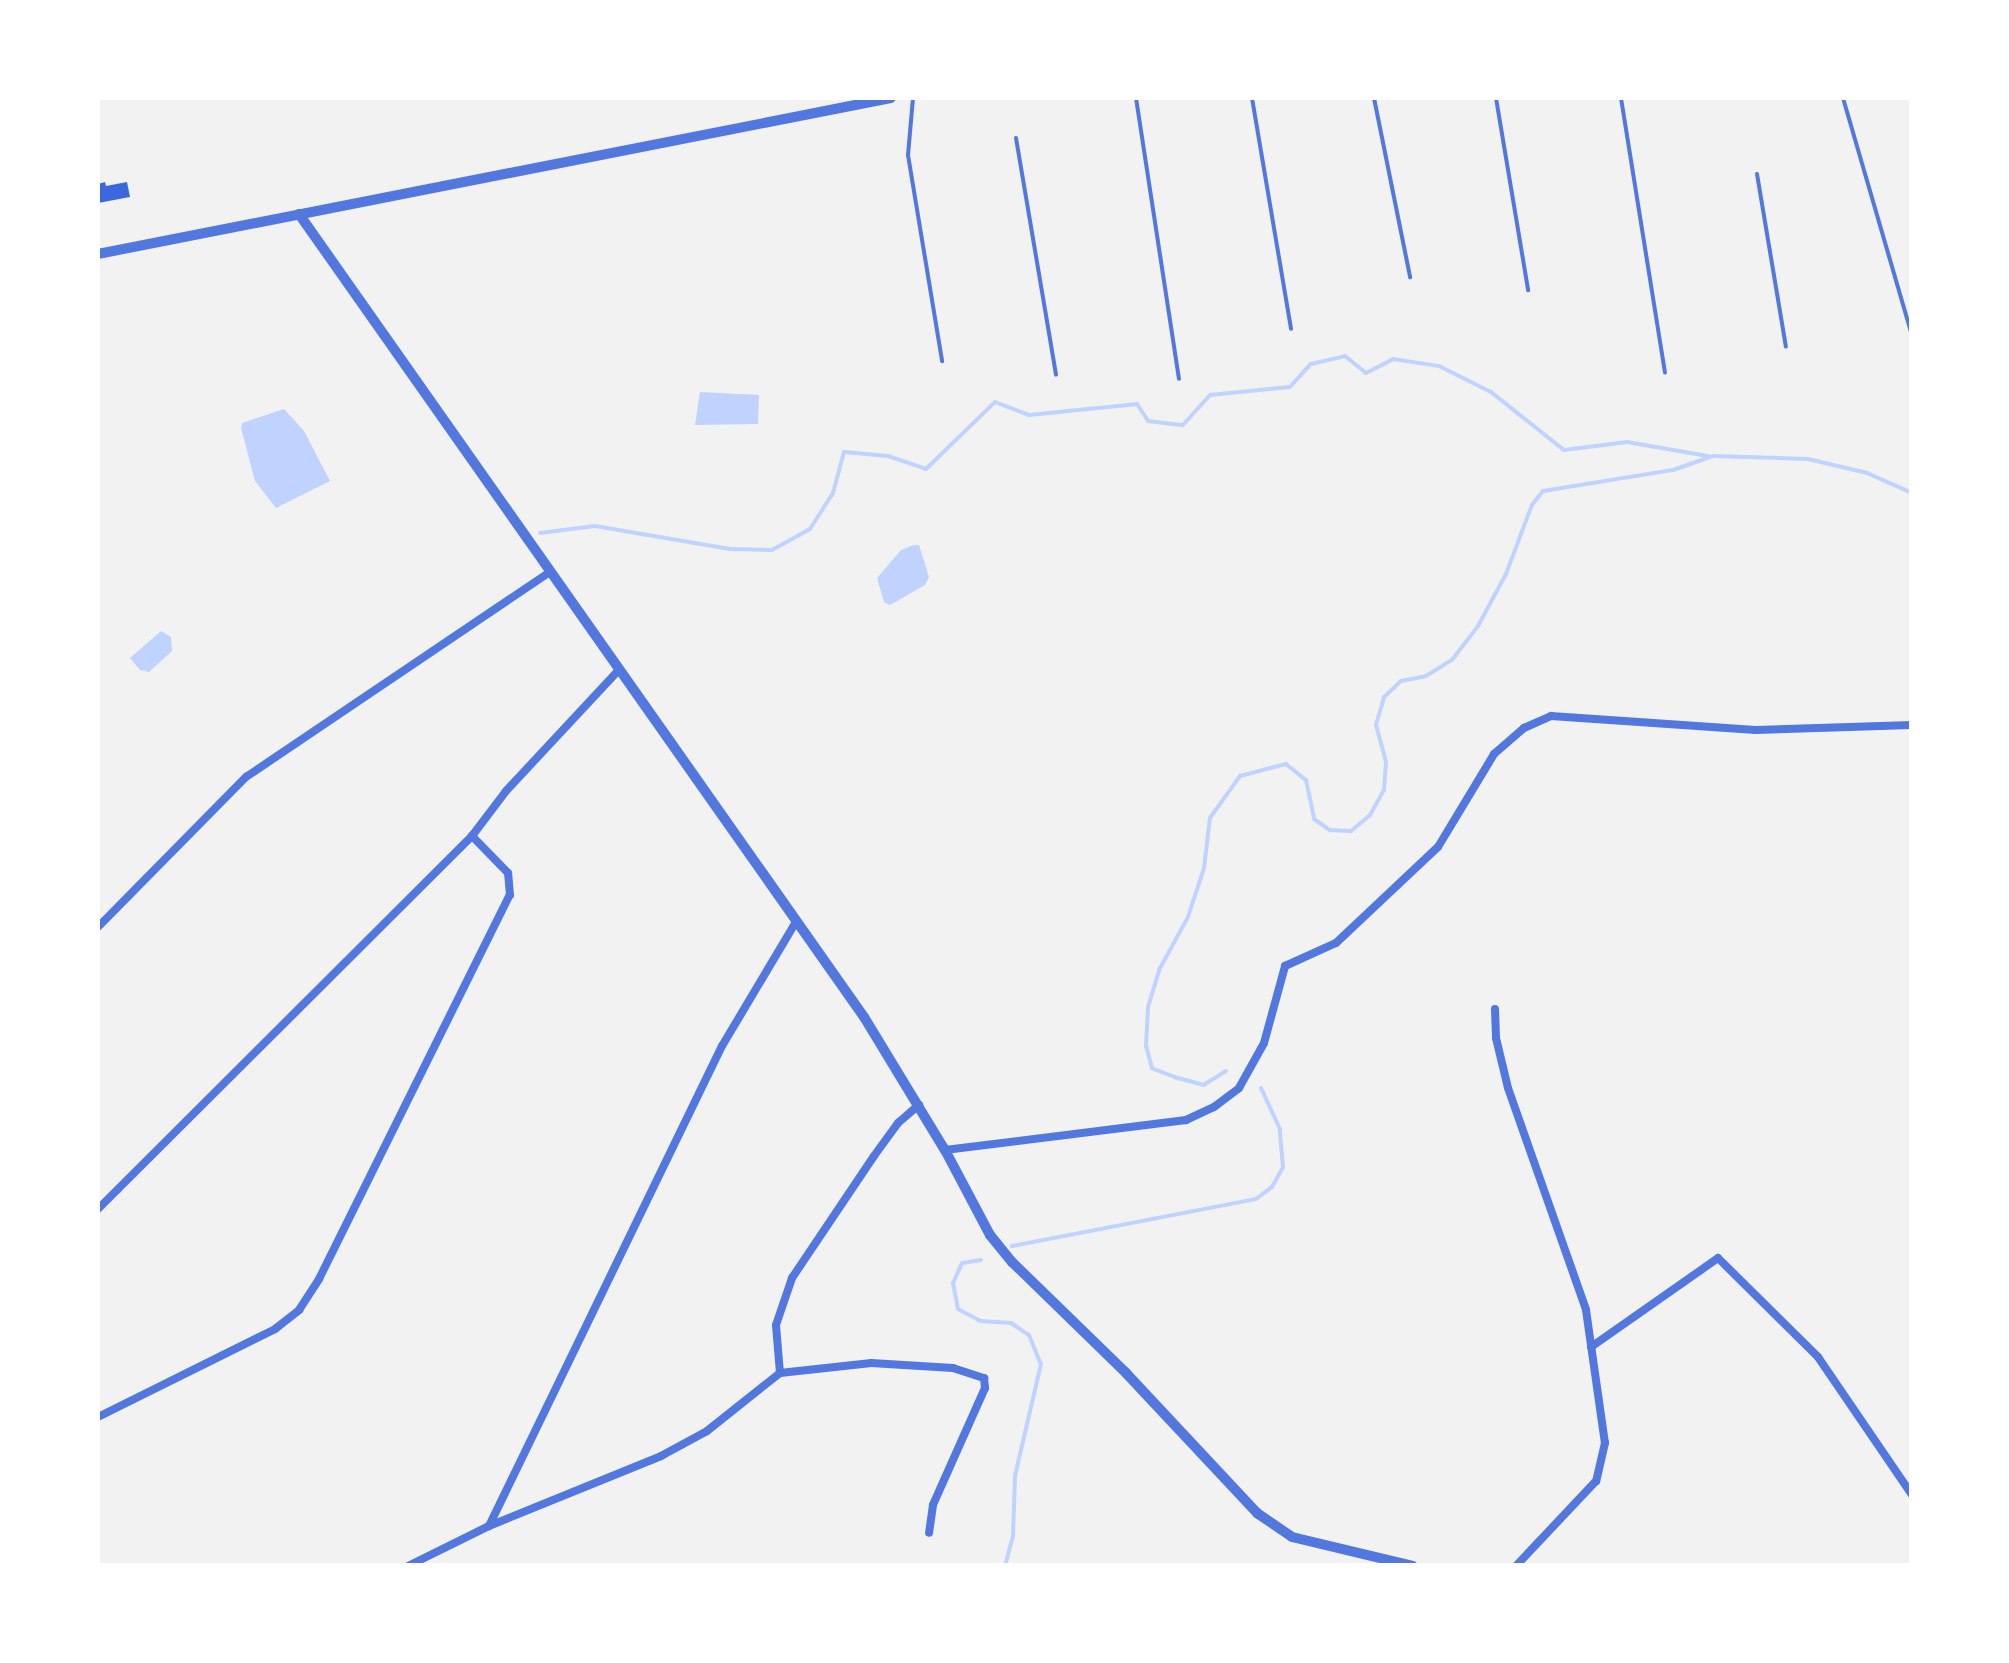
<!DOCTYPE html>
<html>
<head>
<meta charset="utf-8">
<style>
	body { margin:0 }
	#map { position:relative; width:2009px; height:1663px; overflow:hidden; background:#f2f2f2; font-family:Merriweather,serif }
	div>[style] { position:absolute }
	.water>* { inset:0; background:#bfd3fe }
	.stream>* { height:4px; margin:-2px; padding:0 2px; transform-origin:2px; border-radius:2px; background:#bfd3fe }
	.building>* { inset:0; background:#3d67dc }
	.service>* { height:4px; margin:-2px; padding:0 2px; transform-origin:2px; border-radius:2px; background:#5277de }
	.minor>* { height:8px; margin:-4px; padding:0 4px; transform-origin:4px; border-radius:4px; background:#5277de }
	.tertiary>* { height:10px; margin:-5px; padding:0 5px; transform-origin:5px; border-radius:5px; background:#5277de }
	span { translate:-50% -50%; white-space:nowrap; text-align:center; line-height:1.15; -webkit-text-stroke:8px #fff; paint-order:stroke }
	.frame { position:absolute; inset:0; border:100px solid #fff; pointer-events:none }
</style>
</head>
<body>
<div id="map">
	<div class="water">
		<div style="clip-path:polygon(700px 392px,759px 395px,758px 424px,695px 425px)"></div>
		<div style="clip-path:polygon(284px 409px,304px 431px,330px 481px,276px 508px,255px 481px,241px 428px,242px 423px)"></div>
		<div style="clip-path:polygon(914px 545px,919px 545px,929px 577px,925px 585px,890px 605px,884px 602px,877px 578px,901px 550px)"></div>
		<div style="clip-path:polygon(161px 631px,171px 637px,172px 651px,149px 672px,140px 670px,130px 658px)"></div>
	</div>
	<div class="stream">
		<div style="left:540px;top:533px;width:55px;rotate:-7.3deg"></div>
		<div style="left:595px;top:526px;width:137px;rotate:9.7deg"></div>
		<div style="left:730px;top:549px;width:42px;rotate:1.4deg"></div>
		<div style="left:772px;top:550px;width:43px;rotate:-28.9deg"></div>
		<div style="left:810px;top:529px;width:43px;rotate:-57.4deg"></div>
		<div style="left:833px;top:493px;width:42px;rotate:-75deg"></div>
		<div style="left:844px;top:452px;width:44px;rotate:5.2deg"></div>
		<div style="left:888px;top:456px;width:40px;rotate:18.9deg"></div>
		<div style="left:926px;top:469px;width:96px;rotate:-44.2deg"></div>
		<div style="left:995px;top:402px;width:36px;rotate:21deg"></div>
		<div style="left:1029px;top:415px;width:109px;rotate:-5.8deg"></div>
		<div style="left:1137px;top:404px;width:20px;rotate:57deg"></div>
		<div style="left:1148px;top:421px;width:35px;rotate:7deg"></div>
		<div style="left:1183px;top:425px;width:40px;rotate:-48deg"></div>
		<div style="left:1210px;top:395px;width:80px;rotate:-5.7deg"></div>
		<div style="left:1290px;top:387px;width:31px;rotate:-48deg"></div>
		<div style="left:1311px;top:364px;width:35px;rotate:-13deg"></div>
		<div style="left:1345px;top:356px;width:27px;rotate:39deg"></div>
		<div style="left:1366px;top:373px;width:30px;rotate:-27deg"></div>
		<div style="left:1393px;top:359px;width:47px;rotate:8.7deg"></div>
		<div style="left:1439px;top:366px;width:58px;rotate:26.6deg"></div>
		<div style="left:1491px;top:392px;width:93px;rotate:38.5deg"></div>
		<div style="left:1564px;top:450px;width:64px;rotate:-7.2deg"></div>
		<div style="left:1627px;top:442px;width:82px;rotate:9.8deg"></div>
		<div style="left:1226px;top:1071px;width:26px;rotate:148deg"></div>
		<div style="left:1204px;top:1085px;width:30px;rotate:-165deg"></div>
		<div style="left:1175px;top:1077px;width:25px;rotate:-159deg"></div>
		<div style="left:1152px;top:1068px;width:23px;rotate:-105deg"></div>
		<div style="left:1146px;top:1046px;width:39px;rotate:-87deg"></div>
		<div style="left:1148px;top:1007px;width:39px;rotate:-73deg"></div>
		<div style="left:1159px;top:970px;width:60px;rotate:-61.3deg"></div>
		<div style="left:1188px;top:917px;width:52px;rotate:-71.9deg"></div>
		<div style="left:1204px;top:868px;width:50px;rotate:-83.2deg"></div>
		<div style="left:1210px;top:818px;width:52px;rotate:-54.5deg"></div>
		<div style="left:1240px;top:776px;width:48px;rotate:-14.6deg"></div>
		<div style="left:1286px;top:764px;width:26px;rotate:39deg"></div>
		<div style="left:1306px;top:780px;width:40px;rotate:78deg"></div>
		<div style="left:1314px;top:819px;width:19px;rotate:35deg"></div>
		<div style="left:1330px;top:830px;width:21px;rotate:3deg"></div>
		<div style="left:1351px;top:831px;width:25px;rotate:-40deg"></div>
		<div style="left:1370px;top:815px;width:29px;rotate:-61deg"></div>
		<div style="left:1384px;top:790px;width:28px;rotate:-86deg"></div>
		<div style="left:1386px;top:762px;width:38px;rotate:-105deg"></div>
		<div style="left:1376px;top:725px;width:29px;rotate:-74deg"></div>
		<div style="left:1384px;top:697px;width:23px;rotate:-43deg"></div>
		<div style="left:1401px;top:681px;width:25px;rotate:-11deg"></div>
		<div style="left:1426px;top:676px;width:31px;rotate:-32deg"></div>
		<div style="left:1452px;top:660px;width:43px;rotate:-52.6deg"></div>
		<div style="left:1478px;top:626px;width:59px;rotate:-61.7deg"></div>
		<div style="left:1506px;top:574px;width:74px;rotate:-69.4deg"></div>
		<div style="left:1532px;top:505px;width:18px;rotate:-52deg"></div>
		<div style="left:1543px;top:491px;width:132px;rotate:-9.2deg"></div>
		<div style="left:1673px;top:470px;width:42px;rotate:-19.3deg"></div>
		<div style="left:1713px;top:456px;width:95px;rotate:1.8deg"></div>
		<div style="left:1808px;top:459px;width:61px;rotate:13.3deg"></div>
		<div style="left:1867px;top:473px;width:49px;rotate:24deg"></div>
		<div style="left:1012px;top:1246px;width:248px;rotate:-10.9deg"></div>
		<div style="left:1256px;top:1199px;width:20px;rotate:-37deg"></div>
		<div style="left:1272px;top:1187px;width:23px;rotate:-61deg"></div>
		<div style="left:1283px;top:1167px;width:38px;rotate:-95deg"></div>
		<div style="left:1280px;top:1129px;width:45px;rotate:-114.9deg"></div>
		<div style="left:981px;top:1260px;width:19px;rotate:171deg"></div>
		<div style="left:962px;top:1263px;width:22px;rotate:114deg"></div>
		<div style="left:953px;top:1283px;width:26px;rotate:79deg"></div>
		<div style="left:958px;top:1309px;width:26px;rotate:28deg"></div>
		<div style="left:981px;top:1321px;width:30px;rotate:4deg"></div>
		<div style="left:1011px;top:1323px;width:22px;rotate:34deg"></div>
		<div style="left:1029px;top:1335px;width:31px;rotate:68deg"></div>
		<div style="left:1041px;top:1364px;width:115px;rotate:103.1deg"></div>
		<div style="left:1015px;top:1476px;width:60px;rotate:91.9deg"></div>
		<div style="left:1013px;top:1536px;width:31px;rotate:105deg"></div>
	</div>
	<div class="building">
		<div style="clip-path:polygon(105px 182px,106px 186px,127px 182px,130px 197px,98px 203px,98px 184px)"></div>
	</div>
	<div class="service">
		<div style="left:913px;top:98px;width:57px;rotate:95deg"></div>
		<div style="left:908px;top:155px;width:209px;rotate:80.6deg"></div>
		<div style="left:1136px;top:98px;width:284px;rotate:81.3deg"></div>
		<div style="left:1252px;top:98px;width:234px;rotate:80.4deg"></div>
		<div style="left:1374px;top:98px;width:183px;rotate:78.6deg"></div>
		<div style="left:1496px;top:98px;width:195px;rotate:80.5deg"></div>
		<div style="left:1621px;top:98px;width:278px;rotate:80.9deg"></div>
		<div style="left:1843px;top:98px;width:247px;rotate:73.8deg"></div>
		<div style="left:1016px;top:138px;width:240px;rotate:80.4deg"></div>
		<div style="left:1757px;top:174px;width:175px;rotate:80.5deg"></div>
	</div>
	<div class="minor">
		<div style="left:98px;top:927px;width:211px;rotate:-45.4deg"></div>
		<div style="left:246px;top:777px;width:367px;rotate:-34deg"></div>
		<div style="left:1495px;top:1009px;width:29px;rotate:88deg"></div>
		<div style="left:1496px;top:1038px;width:51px;rotate:76.5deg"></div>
		<div style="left:1508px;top:1088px;width:235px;rotate:70.6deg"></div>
		<div style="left:1586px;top:1310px;width:134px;rotate:81.9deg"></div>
		<div style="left:1605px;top:1443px;width:39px;rotate:103deg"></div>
		<div style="left:1596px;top:1481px;width:117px;rotate:133.3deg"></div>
		<div style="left:945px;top:1150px;width:243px;rotate:-7.1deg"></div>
		<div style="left:1186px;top:1120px;width:31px;rotate:-25deg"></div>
		<div style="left:1214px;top:1107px;width:31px;rotate:-37deg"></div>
		<div style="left:1239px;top:1088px;width:51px;rotate:-60.9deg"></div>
		<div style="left:1264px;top:1043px;width:80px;rotate:-74.7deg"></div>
		<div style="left:1285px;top:966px;width:56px;rotate:-24.3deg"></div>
		<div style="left:1336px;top:943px;width:140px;rotate:-43.3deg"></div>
		<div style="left:1438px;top:847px;width:109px;rotate:-58.9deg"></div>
		<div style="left:1494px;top:754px;width:40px;rotate:-41deg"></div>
		<div style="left:1524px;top:728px;width:30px;rotate:-24deg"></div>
		<div style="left:1551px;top:716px;width:205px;rotate:3.9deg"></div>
		<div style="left:1756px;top:730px;width:156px;rotate:-1.8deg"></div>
		<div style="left:98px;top:1209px;width:528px;rotate:-44.92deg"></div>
		<div style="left:472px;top:836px;width:56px;rotate:-52.9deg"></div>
		<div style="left:506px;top:791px;width:163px;rotate:-47deg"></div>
		<div style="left:1591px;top:1347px;width:155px;rotate:-35deg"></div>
		<div style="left:1718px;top:1258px;width:141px;rotate:44.7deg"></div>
		<div style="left:1818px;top:1357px;width:167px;rotate:55.7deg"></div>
		<div style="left:780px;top:1373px;width:92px;rotate:-6.3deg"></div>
		<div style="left:871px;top:1363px;width:82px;rotate:3.5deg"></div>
		<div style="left:953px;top:1368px;width:33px;rotate:18deg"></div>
		<div style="left:984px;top:1378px;width:10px;rotate:84deg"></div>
		<div style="left:985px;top:1388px;width:128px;rotate:114deg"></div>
		<div style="left:933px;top:1505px;width:28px;rotate:98deg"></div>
		<div style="left:98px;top:1417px;width:198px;rotate:-26.4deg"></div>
		<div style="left:275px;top:1329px;width:31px;rotate:-38deg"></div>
		<div style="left:299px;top:1310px;width:37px;rotate:-57deg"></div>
		<div style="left:319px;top:1279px;width:429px;rotate:-63.6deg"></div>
		<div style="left:510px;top:895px;width:22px;rotate:-95deg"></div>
		<div style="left:508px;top:873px;width:52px;rotate:-134.2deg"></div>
		<div style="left:489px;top:1526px;width:186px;rotate:-22.1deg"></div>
		<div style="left:661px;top:1456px;width:52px;rotate:-28.5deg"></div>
		<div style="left:707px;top:1431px;width:93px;rotate:-38.5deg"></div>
		<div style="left:780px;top:1373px;width:48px;rotate:-94.8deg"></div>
		<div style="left:776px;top:1325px;width:50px;rotate:-71.2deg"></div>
		<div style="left:792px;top:1278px;width:147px;rotate:-56.1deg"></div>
		<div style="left:874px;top:1156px;width:41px;rotate:-54deg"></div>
		<div style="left:898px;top:1123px;width:28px;rotate:-41deg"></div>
		<div style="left:408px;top:1566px;width:90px;rotate:-26.3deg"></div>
		<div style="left:489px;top:1526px;width:534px;rotate:-64.11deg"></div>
		<div style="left:722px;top:1046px;width:144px;rotate:-59.2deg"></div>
	</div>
	<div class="tertiary">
		<div style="left:299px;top:214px;width:982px;rotate:54.87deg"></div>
		<div style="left:864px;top:1017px;width:156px;rotate:58.7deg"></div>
		<div style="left:945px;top:1150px;width:96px;rotate:62.1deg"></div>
		<div style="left:990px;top:1235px;width:35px;rotate:51deg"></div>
		<div style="left:1012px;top:1262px;width:159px;rotate:44.2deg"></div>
		<div style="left:1126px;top:1373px;width:192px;rotate:46.9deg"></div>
		<div style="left:1257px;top:1513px;width:42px;rotate:34.4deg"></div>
		<div style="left:1292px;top:1537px;width:124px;rotate:13.5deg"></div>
		<div style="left:98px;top:254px;width:808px;rotate:-11.13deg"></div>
	</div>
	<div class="frame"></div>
</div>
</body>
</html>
